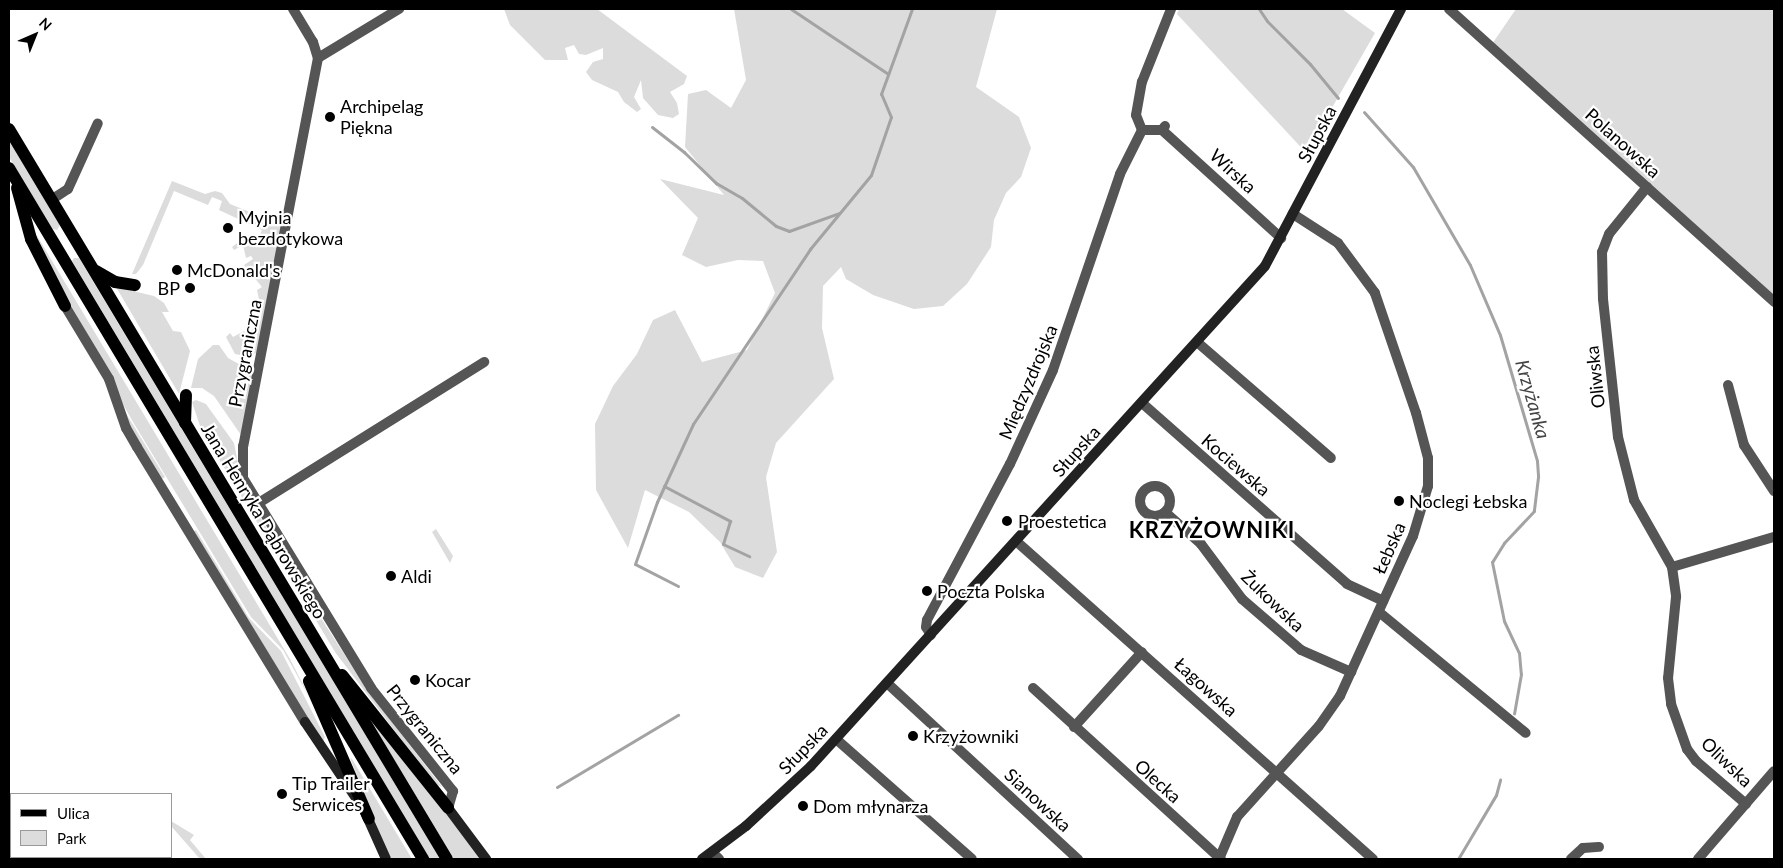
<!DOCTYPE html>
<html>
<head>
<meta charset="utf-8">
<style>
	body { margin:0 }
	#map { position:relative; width:1783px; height:868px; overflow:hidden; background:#fff; font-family:Lato,sans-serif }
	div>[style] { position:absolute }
	.green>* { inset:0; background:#dcdcdc }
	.stream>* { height:3px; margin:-1.5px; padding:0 1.5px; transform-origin:1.5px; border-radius:1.5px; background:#a3a3a3 }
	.street>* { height:10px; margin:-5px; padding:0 5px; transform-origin:5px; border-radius:5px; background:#555 }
	.street>.ring { margin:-5px; padding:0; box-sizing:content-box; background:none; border:10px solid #555; border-radius:50% }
	.secondary>* { height:10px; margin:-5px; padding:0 5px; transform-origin:5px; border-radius:5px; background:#222 }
	.primary>* { height:12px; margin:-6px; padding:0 6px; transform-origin:6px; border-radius:6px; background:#000 }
	.dots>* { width:14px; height:14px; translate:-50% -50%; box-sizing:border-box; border:2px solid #fff; border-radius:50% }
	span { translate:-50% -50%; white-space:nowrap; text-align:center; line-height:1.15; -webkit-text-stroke:4.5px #fff; paint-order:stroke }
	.poi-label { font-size:18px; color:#000 }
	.left { translate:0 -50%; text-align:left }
	.right { translate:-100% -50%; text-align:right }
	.street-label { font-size:18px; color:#000 }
	.water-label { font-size:19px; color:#444; font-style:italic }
	.district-label { font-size:22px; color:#000; font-weight:700; letter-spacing:1px }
	.frame { position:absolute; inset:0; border:10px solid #000; pointer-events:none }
	.legend { position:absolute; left:10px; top:793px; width:162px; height:65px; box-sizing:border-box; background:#fff; border:1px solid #999; margin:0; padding:6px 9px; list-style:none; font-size:15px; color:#000 }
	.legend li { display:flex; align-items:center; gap:10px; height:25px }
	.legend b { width:25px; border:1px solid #999 }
	.north { position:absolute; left:10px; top:10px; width:50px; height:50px; -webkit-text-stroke:4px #fff; paint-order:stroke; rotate:44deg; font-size:14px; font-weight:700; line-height:20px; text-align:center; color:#000 }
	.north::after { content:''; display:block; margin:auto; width:18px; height:22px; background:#000; clip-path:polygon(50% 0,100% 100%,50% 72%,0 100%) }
</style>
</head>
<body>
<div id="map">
	<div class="green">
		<div style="clip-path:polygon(504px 9px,597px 9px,687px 76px,684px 84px,670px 92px,677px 103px,679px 114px,673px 118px,658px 115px,643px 98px,641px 80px,634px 97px,641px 109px,637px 112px,624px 102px,618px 92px,592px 80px,586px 72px,593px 62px,603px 59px,603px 48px,586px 55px,579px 54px,574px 45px,565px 48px,568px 60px,545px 60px,510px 25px)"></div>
		<div style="clip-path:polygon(734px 9px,997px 9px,976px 87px,1019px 117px,1031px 148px,1021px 177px,1006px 193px,994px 220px,991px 247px,967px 284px,943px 306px,914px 309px,873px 295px,846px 279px,841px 267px,823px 286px,822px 328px,834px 379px,776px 443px,766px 477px,777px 552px,763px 578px,735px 567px,720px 542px,689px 512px,645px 490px,628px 548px,596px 490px,595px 424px,613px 386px,637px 354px,653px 320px,675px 310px,702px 362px,747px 350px,775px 293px,763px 261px,738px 260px,706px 267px,682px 255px,698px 218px,660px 179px,724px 195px,685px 147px,688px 94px,706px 90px,731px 108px,746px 80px)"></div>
		<div style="clip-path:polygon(1179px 9px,1342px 9px,1375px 33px,1333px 106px,1310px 157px,1177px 14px)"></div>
		<div style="clip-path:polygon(1516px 9px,1774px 9px,1774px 295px,1492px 44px)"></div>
		<div style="clip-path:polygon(9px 139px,60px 225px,57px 230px,52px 229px,9px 157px)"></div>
		<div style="clip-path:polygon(172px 181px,205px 194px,215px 191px,222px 193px,230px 204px,282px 225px,257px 352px,250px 357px,235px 354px,226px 337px,230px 333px,233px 337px,244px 331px,246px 334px,256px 327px,251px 319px,261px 309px,257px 290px,262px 287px,244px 265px,253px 259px,251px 256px,246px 258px,243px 245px,234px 250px,232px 247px,248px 235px,257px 241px,262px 230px,219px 210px,222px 201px,212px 197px,208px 205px,174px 191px,143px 265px,136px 274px,132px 274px)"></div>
		<div style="clip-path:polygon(27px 219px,290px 659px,313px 704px,283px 650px,251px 617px,133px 422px,67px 304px)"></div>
		<div style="clip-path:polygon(74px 258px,79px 258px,440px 859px,430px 859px,425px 851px,72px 261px)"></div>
		<div style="clip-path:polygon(116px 287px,154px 296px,164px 303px,169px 312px,162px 312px,173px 331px,181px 332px,190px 351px,179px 394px)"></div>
		<div style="clip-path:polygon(213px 345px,219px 345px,228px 358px,248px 369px,252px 376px,241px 435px,214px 396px,202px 388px,191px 388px,198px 359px)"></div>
		<div style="clip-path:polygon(196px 400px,206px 404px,234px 443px,243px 489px,326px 626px,368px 691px,442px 787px,435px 784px,335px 652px,201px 429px,192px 402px)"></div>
		<div style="clip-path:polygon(124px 410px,165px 477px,160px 480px,132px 433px)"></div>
		<div style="clip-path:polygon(428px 525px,432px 532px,436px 529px,453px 556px,450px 563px)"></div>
		<div style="clip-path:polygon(196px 530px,249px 618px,281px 651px,325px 737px,323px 742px,192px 532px)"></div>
		<div style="clip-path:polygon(357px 698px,461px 833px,480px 859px,454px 859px)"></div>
		<div style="clip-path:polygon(350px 758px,352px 759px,412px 859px,390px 859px)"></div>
		<div style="clip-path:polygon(171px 821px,194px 835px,190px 840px,206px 859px,200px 859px,171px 826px)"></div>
	</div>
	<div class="stream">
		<div style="left:791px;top:9px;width:117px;rotate:33.8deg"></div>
		<div style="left:1259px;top:9px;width:14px;rotate:56deg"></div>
		<div style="left:1267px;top:21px;width:61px;rotate:45deg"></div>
		<div style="left:1310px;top:64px;width:44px;rotate:50.5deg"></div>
		<div style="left:1364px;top:112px;width:74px;rotate:48.3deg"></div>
		<div style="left:1413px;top:167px;width:113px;rotate:59.8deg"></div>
		<div style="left:1470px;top:265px;width:76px;rotate:66.8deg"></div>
		<div style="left:1500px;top:335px;width:131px;rotate:73.6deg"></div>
		<div style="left:1537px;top:461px;width:16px;rotate:86deg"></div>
		<div style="left:1538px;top:477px;width:34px;rotate:97deg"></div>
		<div style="left:1534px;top:511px;width:44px;rotate:133.2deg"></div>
		<div style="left:1504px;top:543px;width:22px;rotate:122deg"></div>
		<div style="left:1492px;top:562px;width:60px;rotate:78.5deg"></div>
		<div style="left:1504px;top:621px;width:35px;rotate:65deg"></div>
		<div style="left:1519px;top:653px;width:21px;rotate:85deg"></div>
		<div style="left:1521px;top:674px;width:40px;rotate:100deg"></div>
		<div style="left:652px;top:127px;width:41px;rotate:38deg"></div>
		<div style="left:684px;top:152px;width:45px;rotate:44.1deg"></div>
		<div style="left:716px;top:183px;width:30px;rotate:30deg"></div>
		<div style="left:742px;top:198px;width:44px;rotate:39.5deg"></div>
		<div style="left:776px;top:226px;width:14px;rotate:21deg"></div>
		<div style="left:789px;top:231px;width:53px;rotate:-19.8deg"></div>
		<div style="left:664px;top:486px;width:75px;rotate:27.9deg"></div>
		<div style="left:730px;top:521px;width:24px;rotate:107deg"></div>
		<div style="left:723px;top:544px;width:29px;rotate:25deg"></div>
		<div style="left:678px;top:586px;width:48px;rotate:-152.9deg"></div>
		<div style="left:635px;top:564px;width:66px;rotate:-70.5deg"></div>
		<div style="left:657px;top:502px;width:86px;rotate:-65.2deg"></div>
		<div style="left:693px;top:424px;width:211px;rotate:-56.2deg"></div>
		<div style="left:810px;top:249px;width:96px;rotate:-50.5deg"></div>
		<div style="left:871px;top:175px;width:61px;rotate:-71deg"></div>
		<div style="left:891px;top:117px;width:25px;rotate:-113deg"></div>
		<div style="left:881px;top:94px;width:90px;rotate:-70deg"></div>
		<div style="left:557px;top:787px;width:141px;rotate:-30.8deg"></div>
		<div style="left:1458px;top:859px;width:74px;rotate:-59.3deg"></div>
		<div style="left:1496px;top:795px;width:16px;rotate:-75deg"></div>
	</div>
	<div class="street">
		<div style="left:293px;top:9px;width:39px;rotate:59deg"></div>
		<div style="left:313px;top:42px;width:17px;rotate:73deg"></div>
		<div style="left:318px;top:58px;width:395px;rotate:100.9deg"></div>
		<div style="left:243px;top:446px;width:32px;rotate:90deg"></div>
		<div style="left:243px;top:478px;width:246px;rotate:58.6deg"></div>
		<div style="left:371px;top:688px;width:132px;rotate:51.5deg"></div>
		<div style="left:453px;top:791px;width:18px;rotate:106deg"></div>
		<div style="left:1449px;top:9px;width:438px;rotate:42deg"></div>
		<div style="left:318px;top:58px;width:95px;rotate:-31.2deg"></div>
		<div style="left:1165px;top:126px;width:5px;rotate:127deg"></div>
		<div style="left:1162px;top:130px;width:20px;rotate:180deg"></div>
		<div style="left:1142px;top:130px;width:16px;rotate:-112deg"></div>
		<div style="left:1136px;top:115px;width:34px;rotate:-80deg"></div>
		<div style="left:1142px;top:82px;width:79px;rotate:-68.3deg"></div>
		<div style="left:1162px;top:130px;width:161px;rotate:42.2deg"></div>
		<div style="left:1647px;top:187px;width:60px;rotate:129deg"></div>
		<div style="left:1609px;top:234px;width:19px;rotate:111deg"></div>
		<div style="left:1602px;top:252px;width:47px;rotate:88.8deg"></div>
		<div style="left:1603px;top:299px;width:139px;rotate:83.8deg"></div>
		<div style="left:1618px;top:437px;width:65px;rotate:75.7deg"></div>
		<div style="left:1634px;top:500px;width:77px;rotate:60.4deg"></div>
		<div style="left:1672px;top:567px;width:30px;rotate:82deg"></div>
		<div style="left:1676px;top:597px;width:81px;rotate:95.6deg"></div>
		<div style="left:1668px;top:678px;width:26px;rotate:83deg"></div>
		<div style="left:1671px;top:704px;width:48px;rotate:70.4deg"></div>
		<div style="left:1687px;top:749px;width:15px;rotate:53deg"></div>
		<div style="left:1696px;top:761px;width:66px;rotate:40.7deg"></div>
		<div style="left:51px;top:200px;width:20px;rotate:-33deg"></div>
		<div style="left:68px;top:189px;width:72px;rotate:-65.6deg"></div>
		<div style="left:65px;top:306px;width:85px;rotate:58.9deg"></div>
		<div style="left:109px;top:379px;width:52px;rotate:70.9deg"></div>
		<div style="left:126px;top:428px;width:22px;rotate:60deg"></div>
		<div style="left:137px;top:447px;width:322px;rotate:58.6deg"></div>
		<div style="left:1197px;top:342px;width:177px;rotate:40.9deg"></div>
		<div style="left:1728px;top:385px;width:62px;rotate:75.1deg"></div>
		<div style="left:1744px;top:445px;width:55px;rotate:56.9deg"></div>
		<div style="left:1142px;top:403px;width:273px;rotate:41.4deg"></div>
		<div style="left:1347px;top:584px;width:40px;rotate:25deg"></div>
		<div class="ring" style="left:1140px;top:486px;width:20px;height:20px"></div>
		<div style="left:257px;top:504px;width:268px;rotate:-32deg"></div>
		<div style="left:1165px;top:512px;width:48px;rotate:41.6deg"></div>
		<div style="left:1201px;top:544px;width:69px;rotate:53.3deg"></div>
		<div style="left:1242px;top:599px;width:78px;rotate:40.8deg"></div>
		<div style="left:1301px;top:650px;width:55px;rotate:23.7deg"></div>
		<div style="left:1016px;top:541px;width:478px;rotate:41.7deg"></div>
		<div style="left:1672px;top:567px;width:106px;rotate:-16.4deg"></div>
		<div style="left:1379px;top:612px;width:190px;rotate:39.5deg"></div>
		<div style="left:931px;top:635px;width:9px;rotate:-122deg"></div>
		<div style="left:926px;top:627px;width:7px;rotate:-82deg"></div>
		<div style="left:927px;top:620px;width:177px;rotate:-62deg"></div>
		<div style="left:1010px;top:464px;width:103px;rotate:-65.4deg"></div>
		<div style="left:1053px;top:370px;width:207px;rotate:-71.1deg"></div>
		<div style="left:1120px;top:174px;width:49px;rotate:-63.4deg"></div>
		<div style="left:887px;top:683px;width:260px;rotate:42.7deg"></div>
		<div style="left:1033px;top:688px;width:254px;rotate:42.3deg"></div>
		<div style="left:1074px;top:727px;width:101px;rotate:-47.8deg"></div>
		<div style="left:836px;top:739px;width:181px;rotate:41.4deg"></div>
		<div style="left:712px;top:852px;width:10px;rotate:45deg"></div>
		<div style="left:1219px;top:859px;width:46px;rotate:-66.8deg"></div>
		<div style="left:1237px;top:817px;width:122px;rotate:-48deg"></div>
		<div style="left:1319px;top:726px;width:37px;rotate:-55deg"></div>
		<div style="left:1340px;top:696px;width:176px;rotate:-65.5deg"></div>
		<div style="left:1413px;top:536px;width:52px;rotate:-73.3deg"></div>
		<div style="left:1428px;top:486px;width:28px;rotate:-90deg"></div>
		<div style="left:1428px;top:458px;width:47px;rotate:-104.9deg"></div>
		<div style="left:1416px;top:413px;width:127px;rotate:-108.9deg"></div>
		<div style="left:1375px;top:293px;width:62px;rotate:-126.5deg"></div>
		<div style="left:1338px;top:243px;width:54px;rotate:-147.2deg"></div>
		<div style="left:1571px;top:859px;width:16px;rotate:-43deg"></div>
		<div style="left:1583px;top:848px;width:16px;rotate:-4deg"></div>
		<div style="left:1698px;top:859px;width:116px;rotate:-49.2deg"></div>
	</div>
	<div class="secondary">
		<div style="left:305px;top:722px;width:92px;rotate:56.1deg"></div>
		<div style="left:448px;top:808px;width:64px;rotate:53.3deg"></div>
		<div style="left:365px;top:812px;width:51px;rotate:65.9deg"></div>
		<div style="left:702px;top:859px;width:55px;rotate:-36.9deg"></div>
		<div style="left:746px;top:826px;width:88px;rotate:-42.7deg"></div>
		<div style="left:811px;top:766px;width:675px;rotate:-47.76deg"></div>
		<div style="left:1265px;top:266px;width:291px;rotate:-62.1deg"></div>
	</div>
	<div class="primary">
		<div style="left:9px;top:129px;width:851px;rotate:59.04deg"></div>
		<div style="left:9px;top:168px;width:806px;rotate:59.07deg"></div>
		<div style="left:17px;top:188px;width:53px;rotate:74.6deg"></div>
		<div style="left:31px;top:239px;width:75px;rotate:63.1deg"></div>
		<div style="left:96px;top:271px;width:22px;rotate:30deg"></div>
		<div style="left:115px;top:282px;width:20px;rotate:9deg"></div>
		<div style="left:185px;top:423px;width:28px;rotate:-88deg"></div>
		<div style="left:342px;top:675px;width:170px;rotate:51.4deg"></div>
		<div style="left:309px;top:681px;width:150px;rotate:66.5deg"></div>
	</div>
	<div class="dots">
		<div style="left:330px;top:117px;background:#000"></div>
		<div style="left:228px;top:228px;background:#000"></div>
		<div style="left:177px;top:270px;background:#000"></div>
		<div style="left:190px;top:288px;background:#000"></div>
		<div style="left:1399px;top:501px;background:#000"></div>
		<div style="left:1007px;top:521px;background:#000"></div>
		<div style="left:391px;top:576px;background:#000"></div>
		<div style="left:927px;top:591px;background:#000"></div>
		<div style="left:415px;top:680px;background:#000"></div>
		<div style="left:913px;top:736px;background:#000"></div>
		<div style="left:282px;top:794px;background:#000"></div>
		<div style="left:803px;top:806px;background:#000"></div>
	</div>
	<div class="poi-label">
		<span class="left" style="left:340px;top:117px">Archipelag<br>Piękna</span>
		<span class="left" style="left:238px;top:228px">Myjnia<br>bezdotykowa</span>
		<span class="left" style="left:187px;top:270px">McDonald's</span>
		<span class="right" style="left:180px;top:288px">BP</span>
		<span class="left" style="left:1409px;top:501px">Noclegi Łebska</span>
		<span class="left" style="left:1018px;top:521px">Proestetica</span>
		<span class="left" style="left:401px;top:576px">Aldi</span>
		<span class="left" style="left:937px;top:591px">Poczta Polska</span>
		<span class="left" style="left:425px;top:680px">Kocar</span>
		<span class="left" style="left:923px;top:736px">Krzyżowniki</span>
		<span class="left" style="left:292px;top:794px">Tip Trailer<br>Serwices</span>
		<span class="left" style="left:813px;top:806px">Dom młynarza</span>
	</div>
	<div class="street-label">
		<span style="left:1317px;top:134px;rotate:-62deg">Słupska</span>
		<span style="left:1623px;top:143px;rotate:42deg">Polanowska</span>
		<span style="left:1233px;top:171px;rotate:43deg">Wirska</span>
		<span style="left:245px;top:353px;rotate:-79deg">Przygraniczna</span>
		<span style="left:1595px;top:377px;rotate:-96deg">Oliwska</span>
		<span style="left:1028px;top:382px;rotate:-67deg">Międzyzdrojska</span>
		<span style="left:1076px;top:451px;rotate:-48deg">Słupska</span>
		<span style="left:1236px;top:465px;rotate:41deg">Kociewska</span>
		<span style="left:264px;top:521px;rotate:59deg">Jana Henryka Dąbrowskiego</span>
		<span style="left:1389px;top:548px;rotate:-66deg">Łebska</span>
		<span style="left:1273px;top:601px;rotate:44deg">Żukowska</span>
		<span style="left:1206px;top:687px;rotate:42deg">Łagowska</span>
		<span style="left:425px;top:729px;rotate:51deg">Przygraniczna</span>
		<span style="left:803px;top:749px;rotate:-46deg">Słupska</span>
		<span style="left:1727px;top:762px;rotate:44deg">Oliwska</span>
		<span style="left:1158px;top:781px;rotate:42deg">Olecka</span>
		<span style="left:1038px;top:800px;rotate:43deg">Sianowska</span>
	</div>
	<div class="water-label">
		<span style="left:1533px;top:399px;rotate:74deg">Krzyżanka</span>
	</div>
	<div class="district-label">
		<span style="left:1212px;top:530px">KRZYŻOWNIKI</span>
	</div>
	<div class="frame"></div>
	<ul class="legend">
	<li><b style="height:6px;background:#000"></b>Ulica</li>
	<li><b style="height:14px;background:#dcdcdc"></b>Park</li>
	</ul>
	<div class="north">N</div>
</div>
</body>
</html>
